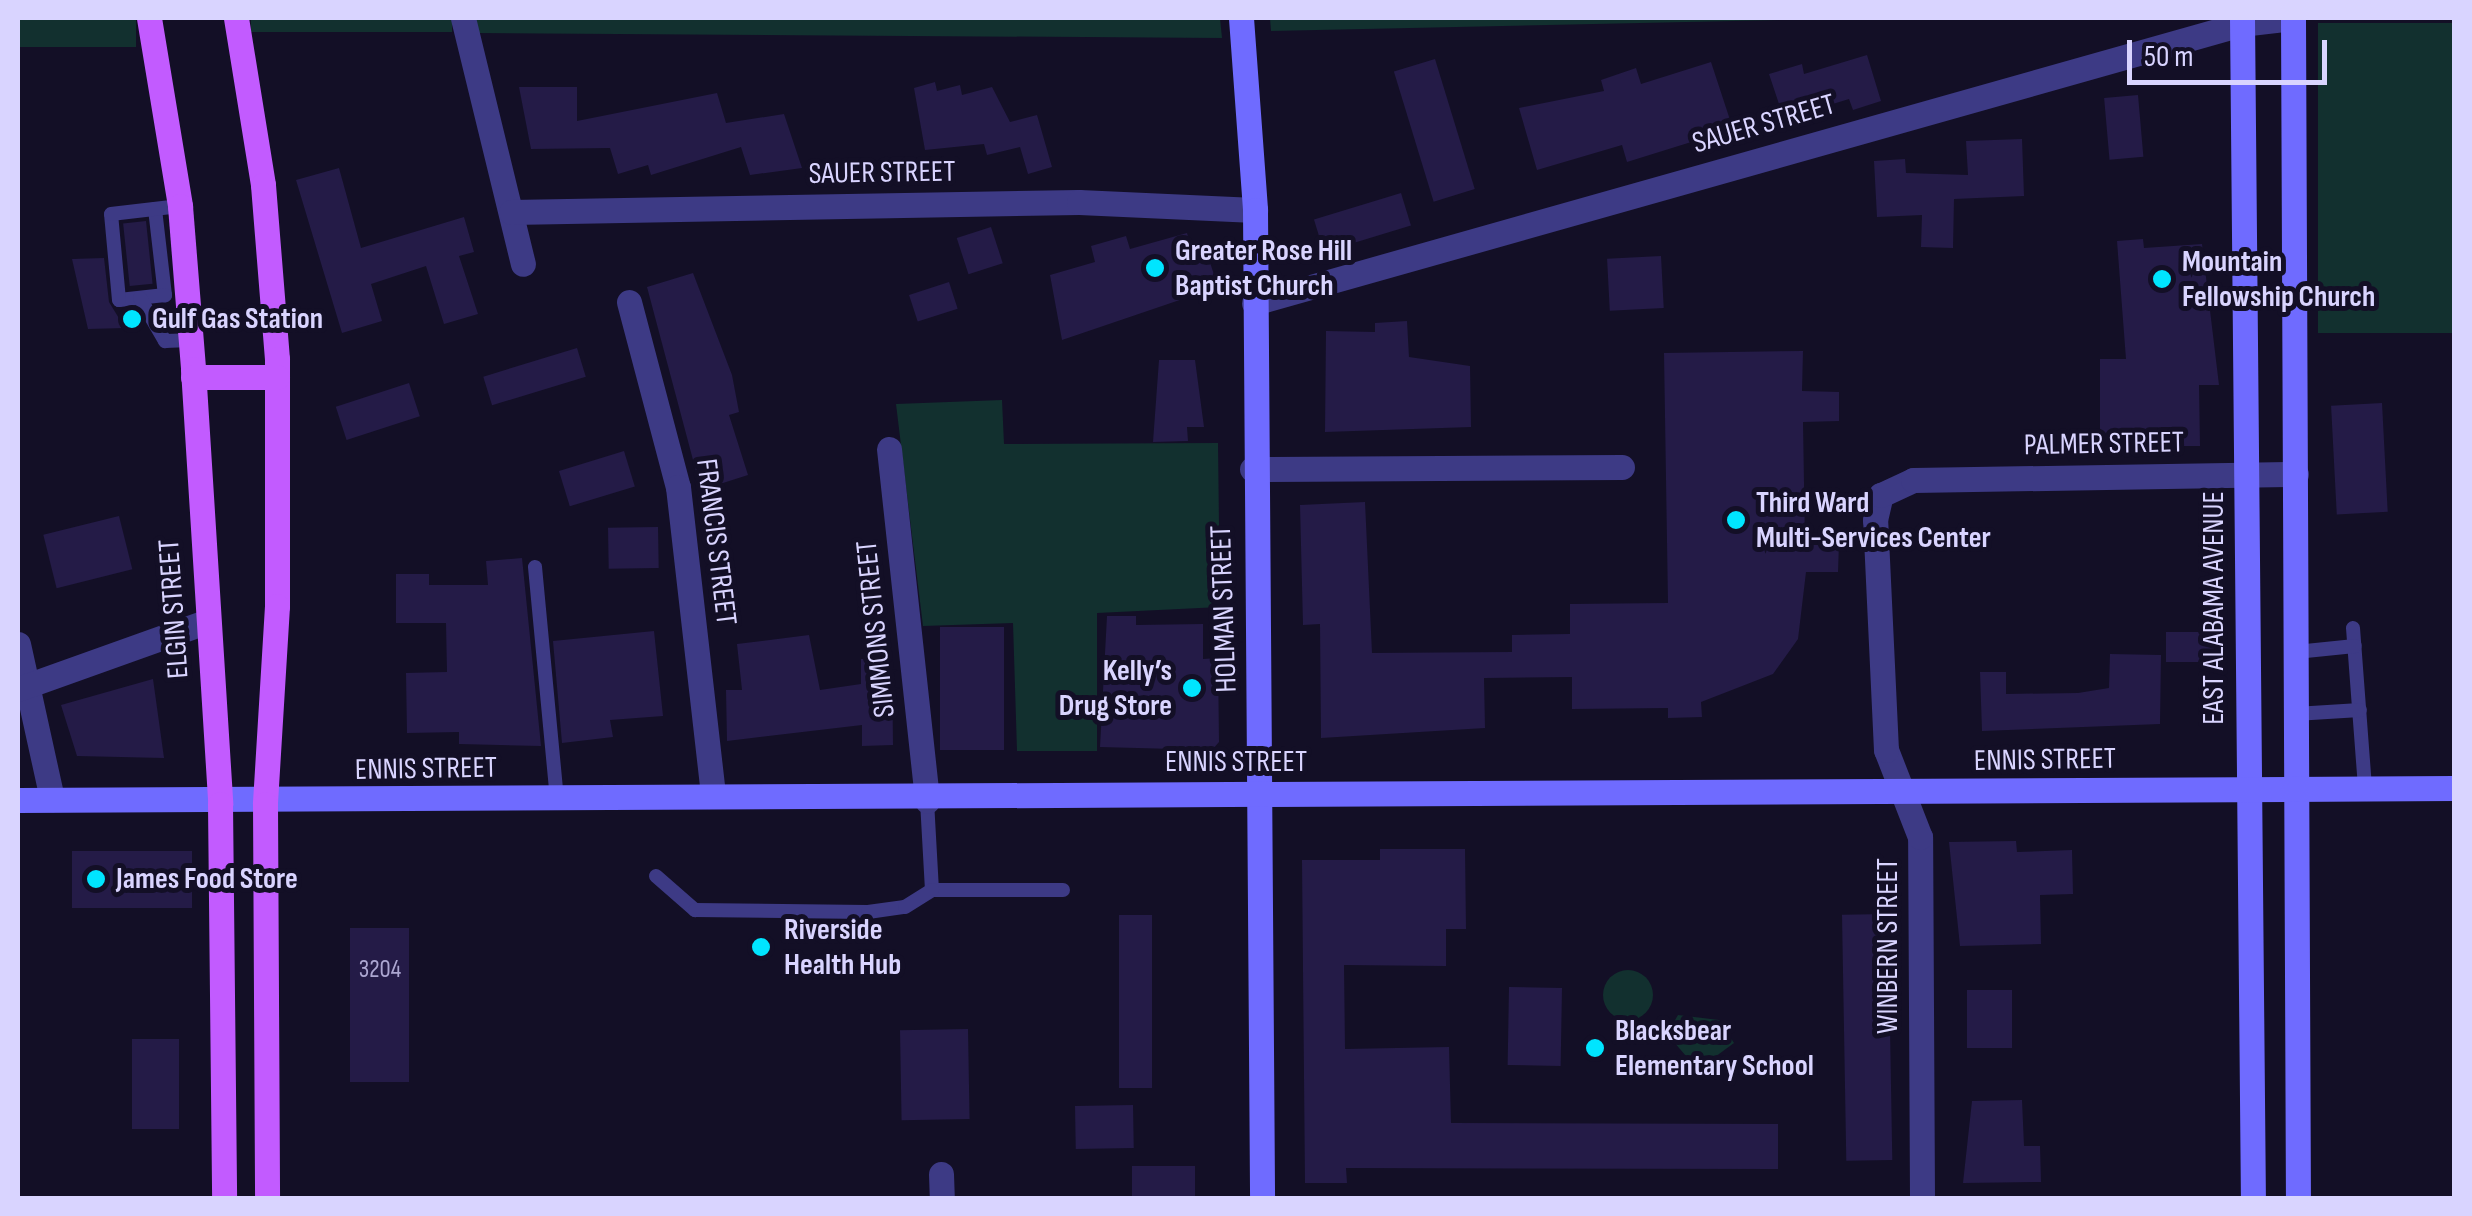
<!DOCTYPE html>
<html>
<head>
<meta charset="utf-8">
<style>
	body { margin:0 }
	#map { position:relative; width:2472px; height:1216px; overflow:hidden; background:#130f26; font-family:"Sofia Sans Condensed",sans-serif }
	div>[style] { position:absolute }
	.green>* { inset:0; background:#12302f; transform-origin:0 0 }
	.round { border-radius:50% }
	.building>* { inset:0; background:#241b47; transform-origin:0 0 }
	.lane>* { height:14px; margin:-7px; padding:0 7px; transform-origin:7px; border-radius:7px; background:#3d3a85 }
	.street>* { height:25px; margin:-12.5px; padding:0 12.5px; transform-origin:12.5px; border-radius:12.5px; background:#3d3a85 }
	.secondary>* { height:25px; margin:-12.5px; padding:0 12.5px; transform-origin:12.5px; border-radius:12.5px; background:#6f6bff }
	.primary>* { height:25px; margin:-12.5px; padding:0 12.5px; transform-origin:12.5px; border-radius:12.5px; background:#c25bff }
	.dots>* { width:28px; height:28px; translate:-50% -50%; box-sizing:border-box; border:5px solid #130f26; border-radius:50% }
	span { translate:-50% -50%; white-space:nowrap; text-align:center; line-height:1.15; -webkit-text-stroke:10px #130f26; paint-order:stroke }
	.number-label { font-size:25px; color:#aca6d1 }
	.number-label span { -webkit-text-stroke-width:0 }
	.street-label { font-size:30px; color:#d9d4ff }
	.poi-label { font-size:30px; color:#d9d4ff; font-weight:700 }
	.left { translate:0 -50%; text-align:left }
	.right { translate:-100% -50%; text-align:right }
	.frame { position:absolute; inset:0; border:20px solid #d9d4ff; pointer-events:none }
	.scale { position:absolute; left:2127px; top:40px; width:200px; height:45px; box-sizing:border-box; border:5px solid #d9d4ff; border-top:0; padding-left:12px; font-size:30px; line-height:35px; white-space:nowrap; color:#d9d4ff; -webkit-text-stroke:8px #130f26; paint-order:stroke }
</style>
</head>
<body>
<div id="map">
	<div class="green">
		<div style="left:18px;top:18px;width:118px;height:29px"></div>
		<div style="left:251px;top:18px;width:201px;height:14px"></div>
		<div style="clip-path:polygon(474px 18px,1220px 18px,1222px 38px,477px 33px)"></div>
		<div style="clip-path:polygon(1270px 18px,1877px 18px,1271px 31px)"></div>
		<div style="left:2318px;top:23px;width:136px;height:310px"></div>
		<div style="clip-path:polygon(1002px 400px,1004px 444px,1218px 443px,1220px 607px,1097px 613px,1097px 751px,1017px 751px,1013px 623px,923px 626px,896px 404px)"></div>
		<div class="round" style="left:1603px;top:970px;width:50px;height:50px"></div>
		<div style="clip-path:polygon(1678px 1015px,1719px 1020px,1734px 1043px,1704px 1065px,1692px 1063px,1667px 1034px)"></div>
	</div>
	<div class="building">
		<div style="clip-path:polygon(1867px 55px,1881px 101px,1853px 110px,1849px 99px,1784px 119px,1769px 74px,1802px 64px,1804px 74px)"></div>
		<div style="left:1435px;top:59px;width:136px;height:43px;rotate:73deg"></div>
		<div style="clip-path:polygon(1711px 62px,1733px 129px,1627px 162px,1622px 145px,1537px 170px,1519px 108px,1604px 91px,1601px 80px,1636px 68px,1641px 84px)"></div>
		<div style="clip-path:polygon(935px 82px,937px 91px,960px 85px,962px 95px,992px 87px,1010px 122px,1037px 115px,1052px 167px,1028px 174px,1020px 147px,987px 155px,984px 144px,925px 150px,914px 88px)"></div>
		<div style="clip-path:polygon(519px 87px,577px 87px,577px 121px,717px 93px,726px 123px,784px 114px,802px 168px,750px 175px,741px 147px,651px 175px,648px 165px,618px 174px,610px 148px,531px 149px)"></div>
		<div style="left:2138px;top:95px;width:62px;height:34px;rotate:85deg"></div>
		<div style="clip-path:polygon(2022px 139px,2024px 196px,1954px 199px,1953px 248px,1921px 247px,1922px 215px,1877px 217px,1874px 161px,1905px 159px,1906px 173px,1968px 175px,1966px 141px)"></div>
		<div style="clip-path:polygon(339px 168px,361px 248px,464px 217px,474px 252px,459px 256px,478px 314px,444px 324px,426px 266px,371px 284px,382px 321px,342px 333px,296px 180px)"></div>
		<div style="left:1401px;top:193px;width:34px;height:91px;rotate:73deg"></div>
		<div style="left:146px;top:221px;width:63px;height:23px;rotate:84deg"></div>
		<div style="left:991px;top:227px;width:38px;height:36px;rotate:72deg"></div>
		<div style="clip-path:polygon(1187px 233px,1191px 248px,1204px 244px,1218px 287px,1062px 340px,1050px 275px,1095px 262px,1091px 246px,1126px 236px,1130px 249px)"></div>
		<div style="clip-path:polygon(2143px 239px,2144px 248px,2202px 244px,2219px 385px,2199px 385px,2200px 446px,2156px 446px,2155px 434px,2100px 434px,2100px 359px,2126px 359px,2117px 241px)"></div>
		<div style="left:1661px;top:256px;width:52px;height:54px;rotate:87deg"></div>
		<div style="clip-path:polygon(104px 258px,109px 302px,125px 328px,88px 329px,72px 259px)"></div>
		<div style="clip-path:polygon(693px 273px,732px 375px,739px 412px,729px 415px,748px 475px,701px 490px,647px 287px)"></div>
		<div style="left:949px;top:282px;width:28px;height:42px;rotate:72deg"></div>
		<div style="clip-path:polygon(1407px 321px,1409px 357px,1470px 366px,1471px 427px,1325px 432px,1326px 331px,1375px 332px,1375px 323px)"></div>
		<div style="left:577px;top:348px;width:30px;height:98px;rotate:73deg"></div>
		<div style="clip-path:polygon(1803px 351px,1802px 391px,1839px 392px,1839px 421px,1803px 422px,1805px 544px,1839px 543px,1838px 572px,1806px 572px,1798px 639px,1773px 674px,1701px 702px,1702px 717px,1668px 718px,1668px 708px,1572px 709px,1572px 677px,1484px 678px,1485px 728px,1321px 738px,1320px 624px,1303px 625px,1300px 505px,1365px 502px,1372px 653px,1512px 652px,1512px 635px,1570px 634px,1570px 604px,1668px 603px,1664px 353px)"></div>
		<div style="clip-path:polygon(1159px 360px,1195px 360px,1204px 427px,1187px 427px,1188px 441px,1153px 442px)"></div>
		<div style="left:409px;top:383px;width:35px;height:77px;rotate:72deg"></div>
		<div style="left:2382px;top:403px;width:109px;height:51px;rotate:87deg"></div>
		<div style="left:624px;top:451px;width:37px;height:68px;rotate:73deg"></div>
		<div style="left:119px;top:516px;width:55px;height:78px;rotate:76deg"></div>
		<div style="left:658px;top:527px;width:41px;height:50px;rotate:89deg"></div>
		<div style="clip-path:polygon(522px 558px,541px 746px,459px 744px,459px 732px,407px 733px,406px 673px,447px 672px,446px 623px,396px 623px,396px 574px,429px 574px,429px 585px,488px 585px,486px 561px)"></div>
		<div style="clip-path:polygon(1107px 616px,1136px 616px,1136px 625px,1203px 624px,1203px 659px,1218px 658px,1219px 742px,1212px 750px,1100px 747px)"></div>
		<div style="left:940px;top:627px;width:64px;height:123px"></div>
		<div style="clip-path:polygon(654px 631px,663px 716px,610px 720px,613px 737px,562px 743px,553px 641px)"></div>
		<div style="left:2166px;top:632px;width:54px;height:30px"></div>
		<div style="clip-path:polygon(809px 635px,820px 690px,861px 684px,861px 659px,892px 658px,893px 745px,862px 746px,862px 725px,727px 741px,726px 690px,742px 690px,737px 644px)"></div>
		<div style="clip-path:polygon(2110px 654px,2161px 655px,2160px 724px,1982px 731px,1980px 672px,2006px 672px,2006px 694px,2078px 693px,2109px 688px)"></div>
		<div style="clip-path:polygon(153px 679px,164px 758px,77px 756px,61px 705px)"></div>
		<div style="clip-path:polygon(2016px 841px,2017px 852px,2072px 850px,2073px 894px,2040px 895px,2041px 944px,1960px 946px,1949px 842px)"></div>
		<div style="clip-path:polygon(1380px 849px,1465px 849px,1466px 929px,1446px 929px,1446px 966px,1344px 965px,1345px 1049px,1449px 1047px,1451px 1123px,1778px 1124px,1778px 1169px,1346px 1168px,1347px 1183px,1305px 1183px,1302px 860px,1380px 860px)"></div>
		<div style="left:72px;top:851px;width:120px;height:57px"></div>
		<div style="left:1888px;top:914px;width:246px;height:46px;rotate:89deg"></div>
		<div style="left:1119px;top:915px;width:33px;height:173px"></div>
		<div style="left:350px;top:928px;width:59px;height:154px"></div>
		<div style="left:1509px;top:987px;width:53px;height:78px;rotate:1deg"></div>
		<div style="left:1967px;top:990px;width:45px;height:58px"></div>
		<div style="left:968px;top:1029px;width:90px;height:68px;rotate:89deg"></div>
		<div style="left:132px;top:1039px;width:47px;height:90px"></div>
		<div style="clip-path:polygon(2022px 1100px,2024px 1146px,2040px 1146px,2041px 1182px,1963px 1183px,1972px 1101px)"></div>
		<div style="left:1133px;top:1105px;width:43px;height:58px;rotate:89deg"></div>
		<div style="left:1195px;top:1166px;width:32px;height:63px;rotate:90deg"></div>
	</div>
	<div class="lane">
		<div style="left:155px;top:209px;width:87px;rotate:83.4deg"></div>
		<div style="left:165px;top:295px;width:46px;rotate:173.8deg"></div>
		<div style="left:119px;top:300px;width:86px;rotate:-95.3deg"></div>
		<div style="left:111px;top:214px;width:69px;rotate:-6.6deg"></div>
		<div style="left:140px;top:298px;width:50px;rotate:59.8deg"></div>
		<div style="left:165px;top:341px;width:25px;rotate:-2deg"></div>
		<div style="left:535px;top:567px;width:233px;rotate:84.6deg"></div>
		<div style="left:2353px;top:628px;width:160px;rotate:85.7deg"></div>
		<div style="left:2296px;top:652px;width:59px;rotate:-5.8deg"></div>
		<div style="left:2295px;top:714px;width:65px;rotate:-3.5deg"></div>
		<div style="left:927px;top:801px;width:89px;rotate:86.8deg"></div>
		<div style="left:932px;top:890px;width:131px"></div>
		<div style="left:656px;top:876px;width:52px;rotate:41.1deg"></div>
		<div style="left:695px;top:910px;width:173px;rotate:0.7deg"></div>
		<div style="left:868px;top:912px;width:37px;rotate:-8deg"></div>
		<div style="left:905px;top:907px;width:32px;rotate:-32deg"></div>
	</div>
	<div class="street">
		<div style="left:463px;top:18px;width:253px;rotate:76.3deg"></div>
		<div style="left:511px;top:212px;width:568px;rotate:-1.01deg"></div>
		<div style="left:1079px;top:202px;width:176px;rotate:2.6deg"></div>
		<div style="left:629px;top:302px;width:191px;rotate:75.2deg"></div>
		<div style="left:678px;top:487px;width:310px;rotate:83.5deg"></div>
		<div style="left:1254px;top:303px;width:1026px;rotate:-15.78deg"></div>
		<div style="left:2241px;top:24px;width:52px;rotate:-6.6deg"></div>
		<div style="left:889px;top:449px;width:354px;rotate:83.8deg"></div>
		<div style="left:1252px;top:469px;width:370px;rotate:-0.3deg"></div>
		<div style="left:18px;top:644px;width:159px;rotate:77.6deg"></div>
		<div style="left:18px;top:689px;width:202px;rotate:-19.7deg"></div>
		<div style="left:941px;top:1174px;width:24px;rotate:88deg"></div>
		<div style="left:1922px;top:1198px;width:361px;rotate:-90.3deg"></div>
		<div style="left:1920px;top:837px;width:93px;rotate:-111.3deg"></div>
		<div style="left:1886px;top:750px;width:230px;rotate:-92.7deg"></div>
		<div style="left:1875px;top:520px;width:26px;rotate:-77deg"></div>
		<div style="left:1881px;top:495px;width:35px;rotate:-25deg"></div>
		<div style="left:1913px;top:480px;width:383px;rotate:-0.9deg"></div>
	</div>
	<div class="secondary">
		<div style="left:1241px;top:18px;width:193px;rotate:85.8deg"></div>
		<div style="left:1255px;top:210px;width:988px;rotate:89.59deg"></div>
		<div style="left:2242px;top:18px;width:1180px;rotate:89.47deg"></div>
		<div style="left:2293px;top:18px;width:1180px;rotate:89.76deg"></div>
		<div style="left:18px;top:800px;width:2436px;rotate:-0.28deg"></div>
	</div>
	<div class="primary">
		<div style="left:149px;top:18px;width:191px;rotate:80.6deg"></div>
		<div style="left:180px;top:206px;width:164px;rotate:85.4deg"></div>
		<div style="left:193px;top:369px;width:436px;rotate:86.4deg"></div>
		<div style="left:220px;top:804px;width:394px;rotate:89.4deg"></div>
		<div style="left:236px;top:18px;width:169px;rotate:80.8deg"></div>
		<div style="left:263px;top:185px;width:175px;rotate:85.4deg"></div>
		<div style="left:277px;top:359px;width:247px;rotate:90deg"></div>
		<div style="left:277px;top:606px;width:198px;rotate:93.5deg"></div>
		<div style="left:265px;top:804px;width:394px;rotate:89.7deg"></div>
		<div style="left:193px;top:377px;width:84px"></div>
	</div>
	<div class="dots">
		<div style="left:1155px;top:268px;background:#00e5ff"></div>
		<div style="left:2162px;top:279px;background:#00e5ff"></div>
		<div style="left:132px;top:319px;background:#00e5ff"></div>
		<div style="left:1736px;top:520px;background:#00e5ff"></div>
		<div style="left:1192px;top:688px;background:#00e5ff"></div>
		<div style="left:96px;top:879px;background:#00e5ff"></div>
		<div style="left:761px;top:947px;background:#00e5ff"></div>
		<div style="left:1595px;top:1048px;background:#00e5ff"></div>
	</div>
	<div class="number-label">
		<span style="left:380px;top:970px">3204</span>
	</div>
	<div class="street-label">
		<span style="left:1764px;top:124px;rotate:-16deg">SAUER STREET</span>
		<span style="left:882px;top:173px;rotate:-1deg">SAUER STREET</span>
		<span style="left:2104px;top:444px;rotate:-1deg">PALMER STREET</span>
		<span style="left:716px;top:542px;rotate:83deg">FRANCIS STREET</span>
		<span style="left:2214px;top:608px;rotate:-90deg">EAST ALABAMA AVENUE</span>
		<span style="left:174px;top:609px;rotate:-94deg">ELGIN STREET</span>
		<span style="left:1224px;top:609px;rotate:-92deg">HOLMAN STREET</span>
		<span style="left:876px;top:629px;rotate:-96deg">SIMMONS STREET</span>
		<span style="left:2045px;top:760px;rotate:-1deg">ENNIS STREET</span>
		<span style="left:1236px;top:762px">ENNIS STREET</span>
		<span style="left:426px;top:769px;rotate:-1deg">ENNIS STREET</span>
		<span style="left:1888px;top:946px;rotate:-90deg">WINBERN STREET</span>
	</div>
	<div class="poi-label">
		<span class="left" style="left:1175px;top:268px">Greater Rose Hill<br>Baptist Church</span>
		<span class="left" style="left:2182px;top:279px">Mountain<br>Fellowship Church</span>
		<span class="left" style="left:152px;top:319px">Gulf Gas Station</span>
		<span class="left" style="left:1756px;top:520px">Third Ward<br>Multi-Services Center</span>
		<span class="right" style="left:1172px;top:688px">Kelly’s<br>Drug Store</span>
		<span class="left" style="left:116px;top:879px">James Food Store</span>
		<span class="left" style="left:784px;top:947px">Riverside<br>Health Hub</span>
		<span class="left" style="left:1615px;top:1048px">Blacksbear<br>Elementary School</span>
	</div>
	<div class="frame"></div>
	<div class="scale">50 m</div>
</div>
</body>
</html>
